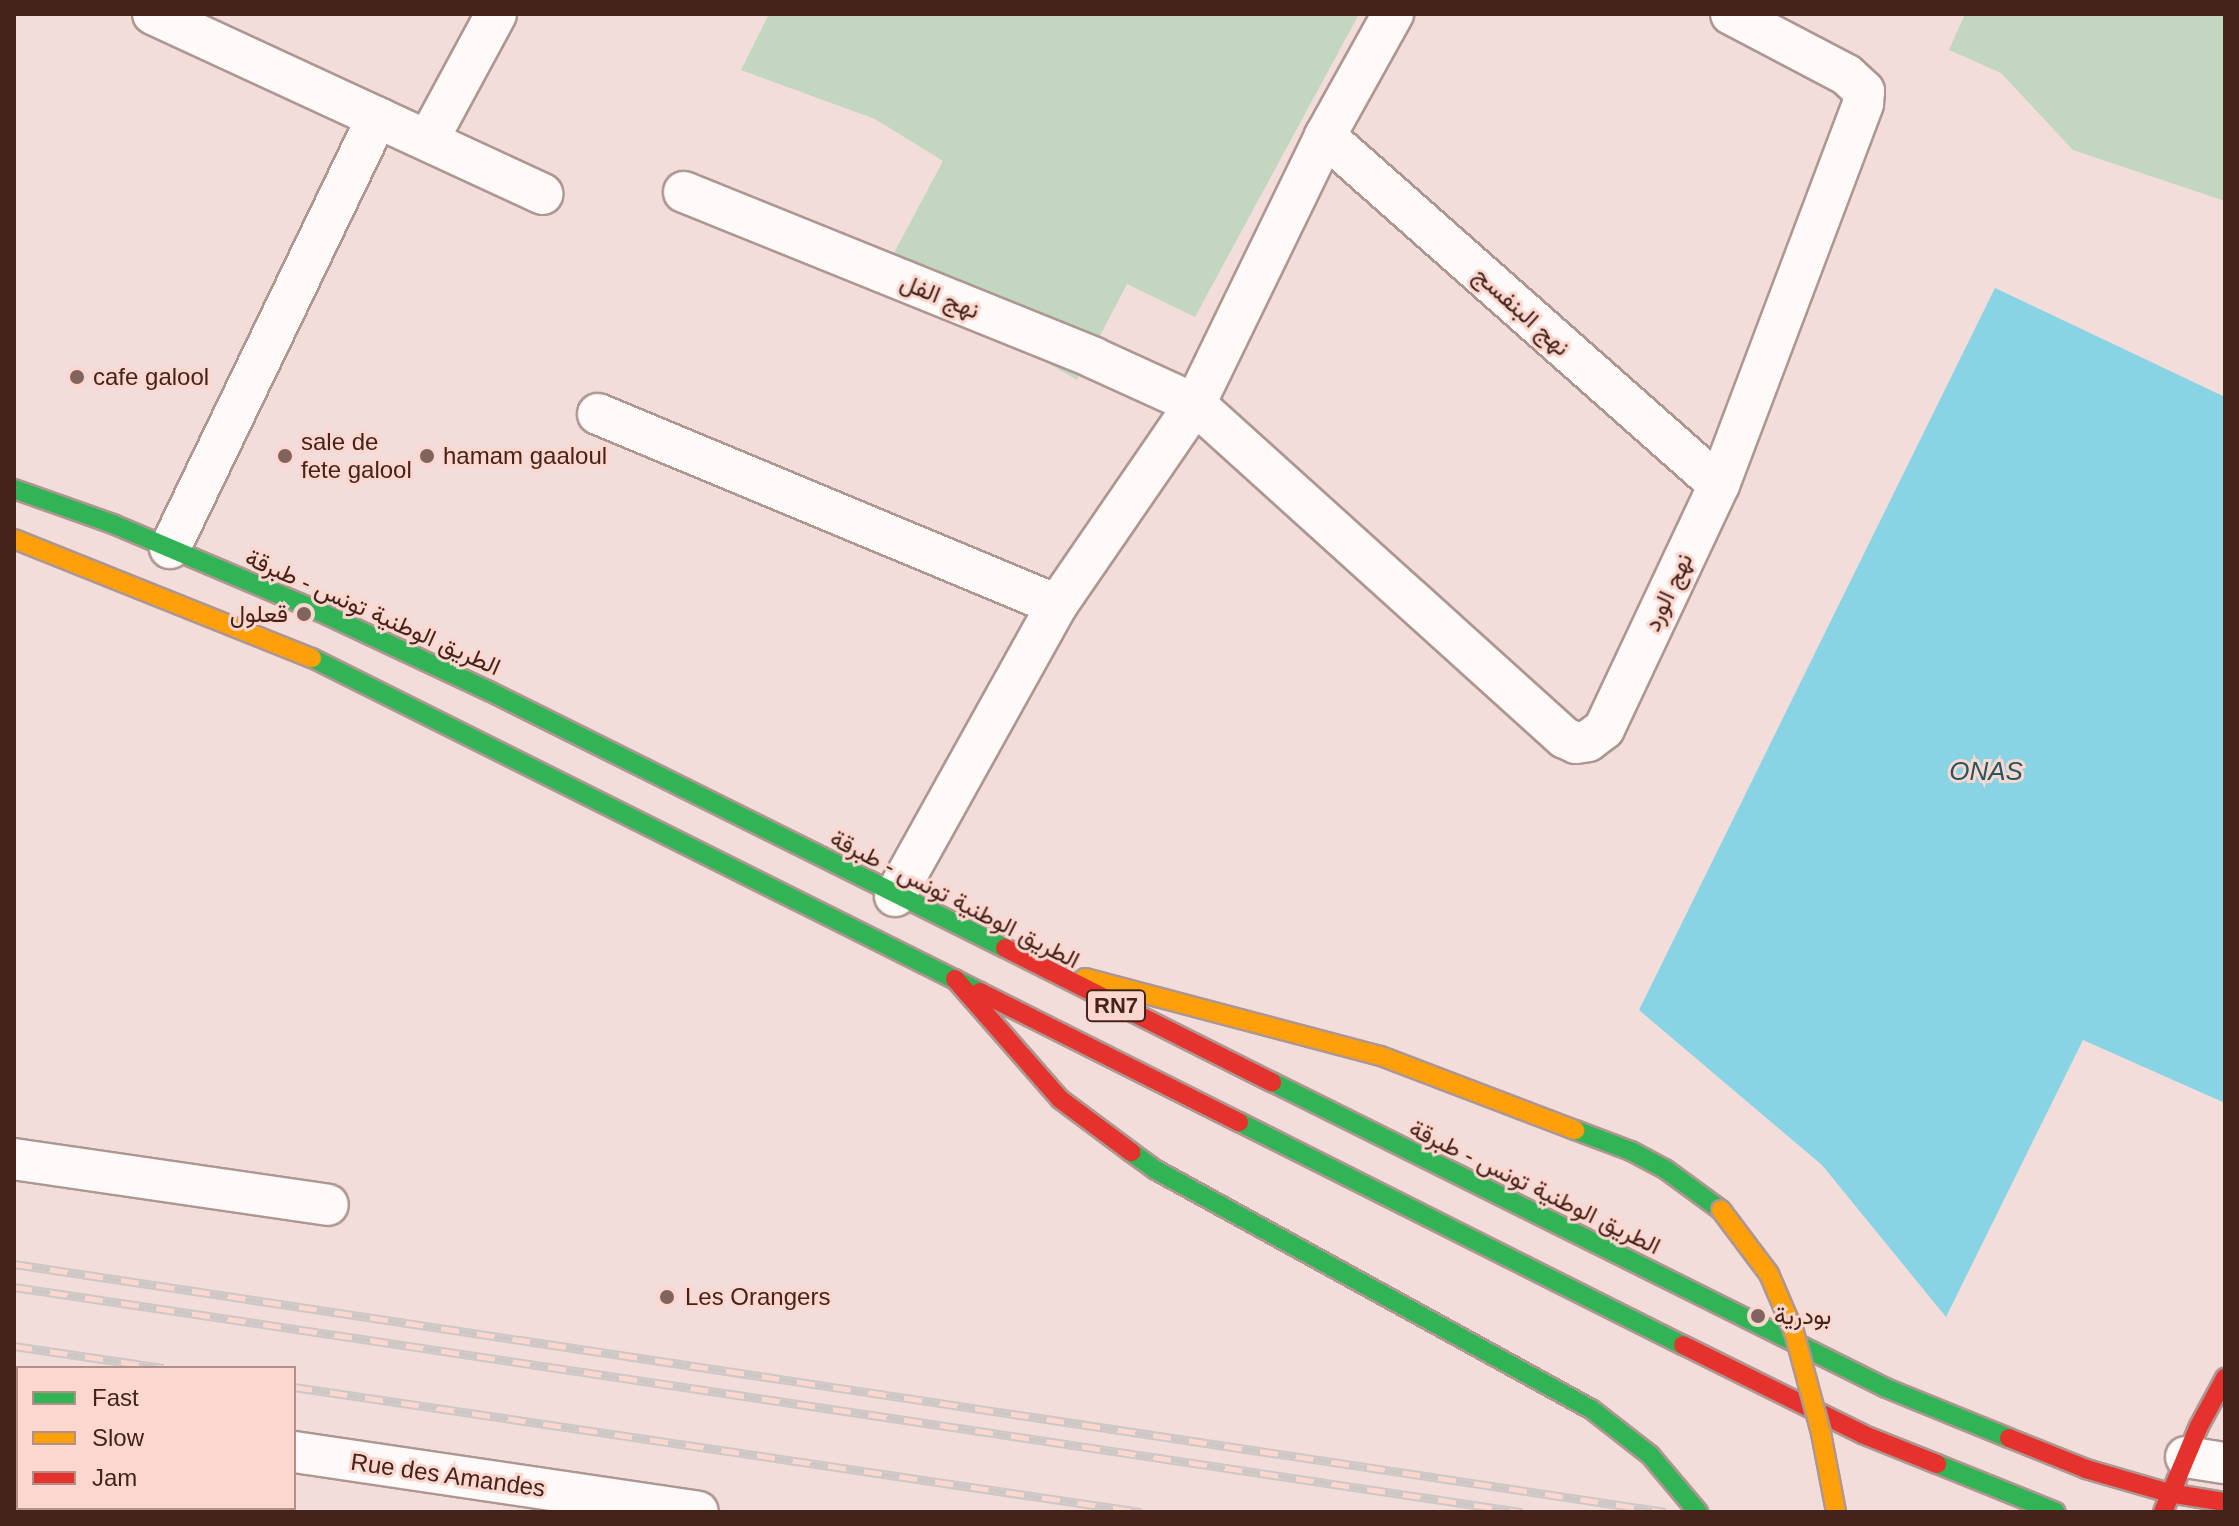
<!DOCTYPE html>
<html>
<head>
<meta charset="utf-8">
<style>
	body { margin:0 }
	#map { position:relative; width:2239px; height:1526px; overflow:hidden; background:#f2ddda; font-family:Arial,Vazirmatn,sans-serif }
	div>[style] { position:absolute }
	.green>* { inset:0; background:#c2d6c0 }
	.water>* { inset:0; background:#88d3e4 }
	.roads { filter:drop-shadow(2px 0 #ae9691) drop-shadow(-2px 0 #ae9691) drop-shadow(0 2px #ae9691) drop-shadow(0 -2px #ae9691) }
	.street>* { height:40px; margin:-20px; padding:0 20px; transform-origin:20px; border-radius:20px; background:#fdfaf9 }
	.fast>* { height:18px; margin:-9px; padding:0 9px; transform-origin:9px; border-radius:9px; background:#30b455 }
	.slow>* { height:18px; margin:-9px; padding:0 9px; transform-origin:9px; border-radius:9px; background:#ff9f0a }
	.jam>* { height:18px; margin:-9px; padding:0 9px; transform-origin:9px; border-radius:9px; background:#e5322d }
	.rail>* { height:9px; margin-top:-4.5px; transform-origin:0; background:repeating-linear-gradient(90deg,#fcd7cf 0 18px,#cdc7c6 0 36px); box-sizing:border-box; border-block:2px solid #cdc7c6 }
	.bridges { filter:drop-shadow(2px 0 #ae9691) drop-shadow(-2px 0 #ae9691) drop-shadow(0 2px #ae9691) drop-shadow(0 -2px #ae9691) }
	.slow-bridge>* { height:18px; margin:-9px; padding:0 9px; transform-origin:9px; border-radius:9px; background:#ff9f0a }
	.dots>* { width:22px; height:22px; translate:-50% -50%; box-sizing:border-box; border:4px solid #fcd7cf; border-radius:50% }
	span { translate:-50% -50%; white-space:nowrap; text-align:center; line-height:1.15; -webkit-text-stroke:6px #fcd7cf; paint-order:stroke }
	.shield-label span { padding:2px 6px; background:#fcd7cf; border:2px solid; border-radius:6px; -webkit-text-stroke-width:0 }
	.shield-label { font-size:22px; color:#44231b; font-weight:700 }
	.street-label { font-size:24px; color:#44231b }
	.poi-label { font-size:24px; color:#44231b }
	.left { translate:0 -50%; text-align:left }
	.right { translate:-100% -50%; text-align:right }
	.water-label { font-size:26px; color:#245661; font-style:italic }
	.frame { position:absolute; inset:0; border:16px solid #44231b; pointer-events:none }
	.legend { position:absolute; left:16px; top:1366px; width:280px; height:144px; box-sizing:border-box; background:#fcd7cf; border:2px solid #b28f87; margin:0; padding:10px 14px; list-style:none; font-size:24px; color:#44231b }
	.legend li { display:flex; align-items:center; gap:16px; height:40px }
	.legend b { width:40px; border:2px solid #b28f87 }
</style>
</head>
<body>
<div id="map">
	<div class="green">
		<div style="clip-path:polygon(769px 14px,1359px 14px,1195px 317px,1127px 284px,1077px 380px,886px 268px,943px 161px,875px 119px,741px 70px)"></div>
		<div style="clip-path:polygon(1965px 14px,2225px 14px,2225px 201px,2073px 150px,2001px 73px,1949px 50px)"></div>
	</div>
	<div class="water">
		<div style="clip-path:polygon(1995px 288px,2225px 397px,2225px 1103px,2083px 1040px,1946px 1317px,1822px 1165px,1639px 1010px)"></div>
	</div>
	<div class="roads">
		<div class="street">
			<div style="left:153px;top:14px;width:429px;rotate:24.8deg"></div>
			<div style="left:1325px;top:136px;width:526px;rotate:41.53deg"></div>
			<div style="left:428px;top:140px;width:143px;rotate:-61.6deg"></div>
			<div style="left:684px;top:192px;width:442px;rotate:22deg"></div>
			<div style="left:1094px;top:358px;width:111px;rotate:24.5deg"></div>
			<div style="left:1195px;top:404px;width:498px;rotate:42.1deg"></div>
			<div style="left:1565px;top:738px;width:12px;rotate:24deg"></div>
			<div style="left:1576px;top:743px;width:12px;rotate:-9deg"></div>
			<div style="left:1588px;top:741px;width:20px;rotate:-37deg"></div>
			<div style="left:1604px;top:729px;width:270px;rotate:-64.8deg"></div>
			<div style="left:1719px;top:485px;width:408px;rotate:-69.3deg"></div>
			<div style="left:1863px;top:103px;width:12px;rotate:-85deg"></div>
			<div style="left:1864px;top:91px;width:23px;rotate:-137deg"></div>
			<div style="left:1847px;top:75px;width:131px;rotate:-152.3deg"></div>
			<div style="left:598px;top:414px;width:497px;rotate:22.6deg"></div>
			<div style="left:170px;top:548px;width:478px;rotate:-64.3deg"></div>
			<div style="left:895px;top:896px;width:333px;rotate:-60.9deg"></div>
			<div style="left:1057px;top:605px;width:244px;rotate:-55.5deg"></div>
			<div style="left:1195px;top:404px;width:298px;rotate:-64.1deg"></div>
			<div style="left:1325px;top:136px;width:140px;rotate:-60.9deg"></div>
			<div style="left:14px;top:1159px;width:317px;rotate:8.3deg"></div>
			<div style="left:14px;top:1411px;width:4px"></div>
			<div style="left:294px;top:1452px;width:408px;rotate:8.4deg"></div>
			<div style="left:2186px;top:1457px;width:39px;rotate:9deg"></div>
			<div style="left:156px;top:1512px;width:6px;rotate:-39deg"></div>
		</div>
		<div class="fast">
			<div style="left:14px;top:489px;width:105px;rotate:19.5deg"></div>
			<div style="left:113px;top:524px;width:223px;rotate:23deg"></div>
			<div style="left:318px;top:611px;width:189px;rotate:25.1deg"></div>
			<div style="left:489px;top:691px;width:576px;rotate:26.48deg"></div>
			<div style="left:312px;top:658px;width:747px;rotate:26.57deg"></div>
			<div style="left:1272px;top:1082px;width:686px;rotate:26.49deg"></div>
			<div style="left:1886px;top:1388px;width:133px;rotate:22.1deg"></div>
			<div style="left:1239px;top:1122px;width:497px;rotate:26.7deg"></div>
			<div style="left:1575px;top:1130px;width:60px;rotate:20.6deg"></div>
			<div style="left:1631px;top:1151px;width:38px;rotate:28deg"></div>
			<div style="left:1665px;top:1169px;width:69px;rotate:36.2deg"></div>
			<div style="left:1131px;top:1152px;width:31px;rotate:36deg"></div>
			<div style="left:1156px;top:1170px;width:496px;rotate:28.8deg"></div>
			<div style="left:1591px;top:1409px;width:75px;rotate:37.9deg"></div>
			<div style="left:1650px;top:1455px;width:75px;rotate:49.9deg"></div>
			<div style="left:1937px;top:1464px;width:128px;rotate:22deg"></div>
		</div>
		<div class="slow">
			<div style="left:14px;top:539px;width:321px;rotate:21.8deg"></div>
			<div style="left:1085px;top:978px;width:306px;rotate:14.8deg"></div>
			<div style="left:1381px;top:1056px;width:208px;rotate:20.9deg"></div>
		</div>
		<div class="jam">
			<div style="left:1005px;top:948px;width:299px;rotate:26.7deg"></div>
			<div style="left:955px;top:979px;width:159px;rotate:48.8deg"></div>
			<div style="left:1060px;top:1099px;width:89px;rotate:36.7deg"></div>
			<div style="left:980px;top:992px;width:290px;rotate:26.7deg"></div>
			<div style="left:1683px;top:1345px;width:200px;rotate:26.4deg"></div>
			<div style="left:1862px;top:1434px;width:81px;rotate:21.8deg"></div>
			<div style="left:2009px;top:1438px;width:83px;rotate:21.9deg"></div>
			<div style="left:2086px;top:1469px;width:86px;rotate:16.1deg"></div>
			<div style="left:2169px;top:1493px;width:57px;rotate:9.1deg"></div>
			<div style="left:2163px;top:1512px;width:93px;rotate:-67.3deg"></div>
			<div style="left:2199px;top:1426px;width:55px;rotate:-61.6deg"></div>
		</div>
	</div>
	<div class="rail">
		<div style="left:14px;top:1264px;width:1670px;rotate:8.54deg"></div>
		<div style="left:14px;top:1287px;width:1525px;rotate:8.49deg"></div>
		<div style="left:14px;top:1346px;width:151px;rotate:8.4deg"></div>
		<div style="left:294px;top:1387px;width:856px;rotate:8.4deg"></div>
	</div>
	<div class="bridges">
		<div class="slow-bridge">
			<div style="left:1721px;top:1210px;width:80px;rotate:53.1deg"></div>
			<div style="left:1769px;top:1274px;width:63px;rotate:66.7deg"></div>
			<div style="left:1794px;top:1332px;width:105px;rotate:75deg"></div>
			<div style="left:1821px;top:1433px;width:80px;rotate:79.2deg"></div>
		</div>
	</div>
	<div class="dots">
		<div style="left:77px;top:377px;background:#81645e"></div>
		<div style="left:285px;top:456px;background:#81645e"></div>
		<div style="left:427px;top:456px;background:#81645e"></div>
		<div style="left:304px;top:614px;background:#81645e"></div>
		<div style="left:667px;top:1297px;background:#81645e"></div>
		<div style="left:1758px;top:1316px;background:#81645e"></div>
	</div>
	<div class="shield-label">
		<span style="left:1116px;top:1006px">RN7</span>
	</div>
	<div class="street-label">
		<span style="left:940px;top:296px;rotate:22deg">نهج الفل</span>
		<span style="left:1522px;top:311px;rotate:42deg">نهج البنفسج</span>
		<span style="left:1668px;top:592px;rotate:-65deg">نهج الورد</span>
		<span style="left:373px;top:612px;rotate:24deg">الطريق الوطنية تونس - طبرقة</span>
		<span style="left:955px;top:899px;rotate:27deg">الطريق الوطنية تونس - طبرقة</span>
		<span style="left:1535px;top:1187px;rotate:26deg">الطريق الوطنية تونس - طبرقة</span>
		<span style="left:448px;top:1475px;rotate:8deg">Rue des Amandes</span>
	</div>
	<div class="poi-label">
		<span class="left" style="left:93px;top:377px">cafe galool</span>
		<span class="left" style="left:301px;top:456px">sale de<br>fete galool</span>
		<span class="left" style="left:443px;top:456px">hamam gaaloul</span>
		<span class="right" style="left:288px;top:614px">قعلول</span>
		<span class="left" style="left:685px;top:1297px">Les Orangers</span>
		<span class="left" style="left:1774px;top:1316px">بودرية</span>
	</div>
	<div class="water-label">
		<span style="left:1986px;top:772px">ONAS</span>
	</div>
	<div class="frame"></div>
	<ul class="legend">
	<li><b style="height:10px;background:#30b455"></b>Fast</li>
	<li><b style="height:10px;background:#ff9f0a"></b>Slow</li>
	<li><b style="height:10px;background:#e5322d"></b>Jam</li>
	</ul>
</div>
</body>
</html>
